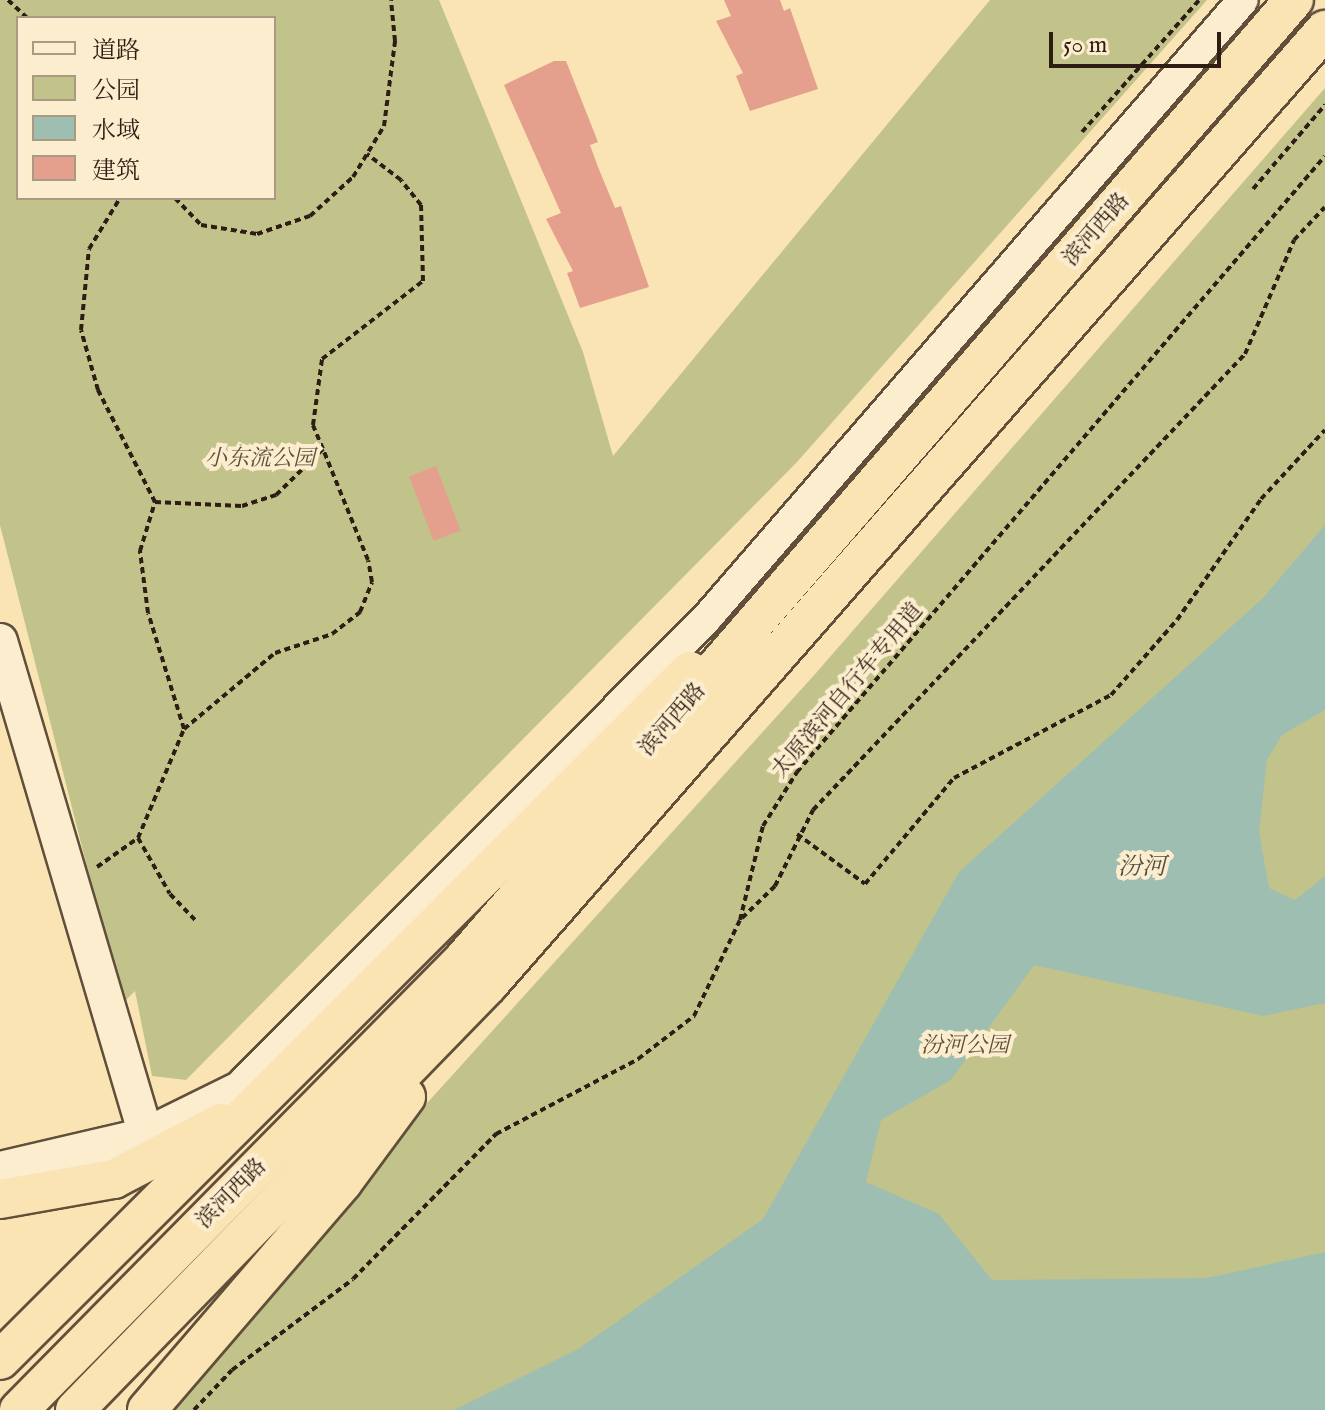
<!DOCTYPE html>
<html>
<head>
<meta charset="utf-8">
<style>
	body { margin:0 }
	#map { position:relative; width:1325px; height:1410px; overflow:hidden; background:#fae4b3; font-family:"IM FELL English","Noto Serif SC",serif }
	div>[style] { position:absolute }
	.green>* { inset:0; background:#c2c38a }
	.water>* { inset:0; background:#9fbeb2 }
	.building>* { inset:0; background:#e5a08d; transform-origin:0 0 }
	.path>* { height:4px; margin-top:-2px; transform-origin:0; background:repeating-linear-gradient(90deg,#2e1d14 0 6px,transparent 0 10px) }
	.roads { filter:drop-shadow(2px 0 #614f3c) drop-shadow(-2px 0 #614f3c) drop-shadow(0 2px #614f3c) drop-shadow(0 -2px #614f3c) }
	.tertiary>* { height:30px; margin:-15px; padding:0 15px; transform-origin:15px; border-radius:15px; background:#fcedce }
	.secondary>* { height:34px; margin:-17px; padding:0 17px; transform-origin:17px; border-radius:17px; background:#fcedce }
	.trunk>* { height:38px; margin:-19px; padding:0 19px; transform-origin:19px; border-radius:19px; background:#fae4b3 }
	span { translate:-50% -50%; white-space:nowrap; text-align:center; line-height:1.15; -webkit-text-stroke:8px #fcedce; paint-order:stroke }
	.street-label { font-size:22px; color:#2e1d14 }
	.park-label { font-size:22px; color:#5a4f37; font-style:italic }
	.water-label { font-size:24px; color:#504d43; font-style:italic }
	.legend { position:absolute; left:16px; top:16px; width:260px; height:184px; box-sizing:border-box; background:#fcedce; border:2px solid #aa9a84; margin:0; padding:10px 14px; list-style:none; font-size:24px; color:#2e1d14 }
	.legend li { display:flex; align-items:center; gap:16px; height:40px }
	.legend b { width:40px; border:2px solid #aa9a84 }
	.scale { position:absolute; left:1049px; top:32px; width:172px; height:36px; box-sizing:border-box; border:4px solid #2e1d14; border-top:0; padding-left:10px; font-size:24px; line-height:28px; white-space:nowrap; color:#2e1d14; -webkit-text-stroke:6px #fcedce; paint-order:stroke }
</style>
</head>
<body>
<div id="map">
	<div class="green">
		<div style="clip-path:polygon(evenodd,0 0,439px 0,583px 352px,613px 456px,990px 0,1207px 0,797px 462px,186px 1080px,152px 1076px,135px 991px,122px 1004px,0 525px,0 0,18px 18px,274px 18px,274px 198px,18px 198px,18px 18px)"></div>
		<div style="clip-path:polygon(1325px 88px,1325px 1410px,173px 1410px,410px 1122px,816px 673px)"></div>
	</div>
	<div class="water">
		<div style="clip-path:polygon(1325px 525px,1325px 710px,1282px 735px,1267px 760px,1259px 831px,1269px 888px,1295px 900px,1325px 876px,1325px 1003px,1263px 1016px,1034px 965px,951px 1080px,881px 1120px,866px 1182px,939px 1214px,992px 1280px,1207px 1278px,1325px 1252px,1325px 1410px,454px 1410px,578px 1349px,763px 1219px,959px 872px,1263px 598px)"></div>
	</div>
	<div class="building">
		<div style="clip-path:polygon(724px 0,780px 0,784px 11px,790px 8px,818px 89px,750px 111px,736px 76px,743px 73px,716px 21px,731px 16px)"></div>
		<div style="clip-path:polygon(554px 61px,566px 61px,598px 142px,590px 145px,598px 167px,615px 208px,621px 206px,649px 287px,580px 308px,567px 273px,573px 271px,546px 219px,561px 213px,504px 85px)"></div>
		<div style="left:436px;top:466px;width:69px;height:29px;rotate:69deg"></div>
	</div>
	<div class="path">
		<div style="left:8px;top:0;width:26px;rotate:43deg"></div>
		<div style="left:1082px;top:132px;width:176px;rotate:-48.4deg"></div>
		<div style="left:1253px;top:189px;width:111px;rotate:-49.4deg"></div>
		<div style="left:175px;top:198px;width:37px;rotate:46deg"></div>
		<div style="left:201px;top:225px;width:57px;rotate:9.1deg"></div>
		<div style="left:257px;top:234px;width:56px;rotate:-18.8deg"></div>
		<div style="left:310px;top:216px;width:58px;rotate:-42.2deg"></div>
		<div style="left:353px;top:177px;width:60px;rotate:-58.7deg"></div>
		<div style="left:384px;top:126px;width:86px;rotate:-82.6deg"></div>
		<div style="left:395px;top:41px;width:41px;rotate:-95.6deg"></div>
		<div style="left:155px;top:502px;width:87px;rotate:2.6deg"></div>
		<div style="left:242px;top:506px;width:36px;rotate:-18deg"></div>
		<div style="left:276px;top:495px;width:66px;rotate:-44.4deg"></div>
		<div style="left:323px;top:449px;width:26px;rotate:-113deg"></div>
		<div style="left:313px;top:425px;width:67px;rotate:-82.2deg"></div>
		<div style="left:322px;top:359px;width:128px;rotate:-37.7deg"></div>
		<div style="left:423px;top:281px;width:76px;rotate:-91.5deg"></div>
		<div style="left:421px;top:205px;width:32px;rotate:-129deg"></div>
		<div style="left:401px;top:180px;width:43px;rotate:-142.6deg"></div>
		<div style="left:184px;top:729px;width:119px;rotate:-39.9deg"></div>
		<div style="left:275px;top:653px;width:60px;rotate:-18.4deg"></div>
		<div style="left:332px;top:634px;width:36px;rotate:-38deg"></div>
		<div style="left:360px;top:612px;width:32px;rotate:-68deg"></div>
		<div style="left:372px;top:582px;width:22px;rotate:-100deg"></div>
		<div style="left:368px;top:560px;width:120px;rotate:-112.1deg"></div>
		<div style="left:797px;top:834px;width:84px;rotate:36.3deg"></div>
		<div style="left:865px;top:884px;width:138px;rotate:-50deg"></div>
		<div style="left:954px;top:778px;width:178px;rotate:-27.9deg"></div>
		<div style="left:1111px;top:695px;width:100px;rotate:-48.7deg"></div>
		<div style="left:1177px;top:620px;width:147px;rotate:-55.2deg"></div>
		<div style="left:1261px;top:499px;width:94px;rotate:-47.2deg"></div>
		<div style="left:138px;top:838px;width:64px;rotate:60.3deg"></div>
		<div style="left:170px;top:894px;width:37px;rotate:46deg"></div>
		<div style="left:97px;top:867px;width:50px;rotate:-35.3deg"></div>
		<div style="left:138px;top:838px;width:118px;rotate:-67.1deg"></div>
		<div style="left:184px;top:729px;width:121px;rotate:-107.2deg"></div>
		<div style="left:148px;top:613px;width:63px;rotate:-97.4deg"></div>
		<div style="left:140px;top:551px;width:51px;rotate:-73deg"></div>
		<div style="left:155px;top:502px;width:126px;rotate:-117deg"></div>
		<div style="left:98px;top:390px;width:62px;rotate:-105.8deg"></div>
		<div style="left:81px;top:330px;width:81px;rotate:-84.4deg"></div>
		<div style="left:89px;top:249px;width:60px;rotate:-58.7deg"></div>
		<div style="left:742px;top:918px;width:46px;rotate:-44.1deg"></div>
		<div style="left:775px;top:886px;width:85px;rotate:-63.4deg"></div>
		<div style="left:813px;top:810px;width:628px;rotate:-46.55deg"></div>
		<div style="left:1245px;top:354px;width:124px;rotate:-66.7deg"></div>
		<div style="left:1294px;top:240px;width:45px;rotate:-46.8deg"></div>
		<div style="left:194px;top:1410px;width:55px;rotate:-46.5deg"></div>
		<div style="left:232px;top:1370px;width:151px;rotate:-36.9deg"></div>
		<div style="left:353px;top:1279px;width:204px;rotate:-45.4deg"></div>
		<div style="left:496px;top:1134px;width:161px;rotate:-27.8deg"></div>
		<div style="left:638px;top:1059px;width:71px;rotate:-37.5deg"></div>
		<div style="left:694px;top:1016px;width:106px;rotate:-64.4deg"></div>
		<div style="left:740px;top:920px;width:97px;rotate:-76.3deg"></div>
		<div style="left:763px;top:826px;width:64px;rotate:-57.8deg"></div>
		<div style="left:797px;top:772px;width:811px;rotate:-49.4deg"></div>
	</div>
	<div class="roads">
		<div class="tertiary">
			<div style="left:244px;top:1082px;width:654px;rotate:-45.06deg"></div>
			<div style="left:706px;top:619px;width:819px;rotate:-49.06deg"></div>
		</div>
		<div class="secondary">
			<div style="left:0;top:641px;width:515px;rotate:73.54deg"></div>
			<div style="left:0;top:1169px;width:150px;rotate:-13.1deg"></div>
			<div style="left:146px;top:1135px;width:156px;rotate:-26.2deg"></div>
		</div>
		<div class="trunk">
			<div style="left:0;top:1199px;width:116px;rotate:-10deg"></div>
			<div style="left:114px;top:1179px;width:121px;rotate:-27.6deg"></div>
			<div style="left:0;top:1360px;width:975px;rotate:-44.96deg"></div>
			<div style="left:19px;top:1410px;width:631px;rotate:-45.39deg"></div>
			<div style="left:462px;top:961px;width:1271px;rotate:-49.12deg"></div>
			<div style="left:75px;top:1410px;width:593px;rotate:-45.82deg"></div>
			<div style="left:488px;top:985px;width:1270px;rotate:-48.77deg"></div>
			<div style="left:147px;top:1410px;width:301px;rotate:-49.3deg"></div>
			<div style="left:343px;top:1182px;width:106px;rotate:-53.5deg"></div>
		</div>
	</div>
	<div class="street-label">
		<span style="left:1097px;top:230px;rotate:-49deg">滨河西路</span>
		<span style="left:848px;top:691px;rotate:-50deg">太原滨河自行车专用道</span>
		<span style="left:673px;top:720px;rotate:-49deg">滨河西路</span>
		<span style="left:232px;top:1194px;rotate:-45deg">滨河西路</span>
	</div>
	<div class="park-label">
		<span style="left:260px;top:460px">小东流公园</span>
		<span style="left:965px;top:1047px">汾河公园</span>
	</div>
	<div class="water-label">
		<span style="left:1142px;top:868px">汾河</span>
	</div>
	<ul class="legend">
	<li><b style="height:10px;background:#fcedce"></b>道路</li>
	<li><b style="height:22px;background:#c2c38a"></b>公园</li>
	<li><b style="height:22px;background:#9fbeb2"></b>水域</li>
	<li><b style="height:22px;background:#e5a08d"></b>建筑</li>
	</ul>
	<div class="scale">50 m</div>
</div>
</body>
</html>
